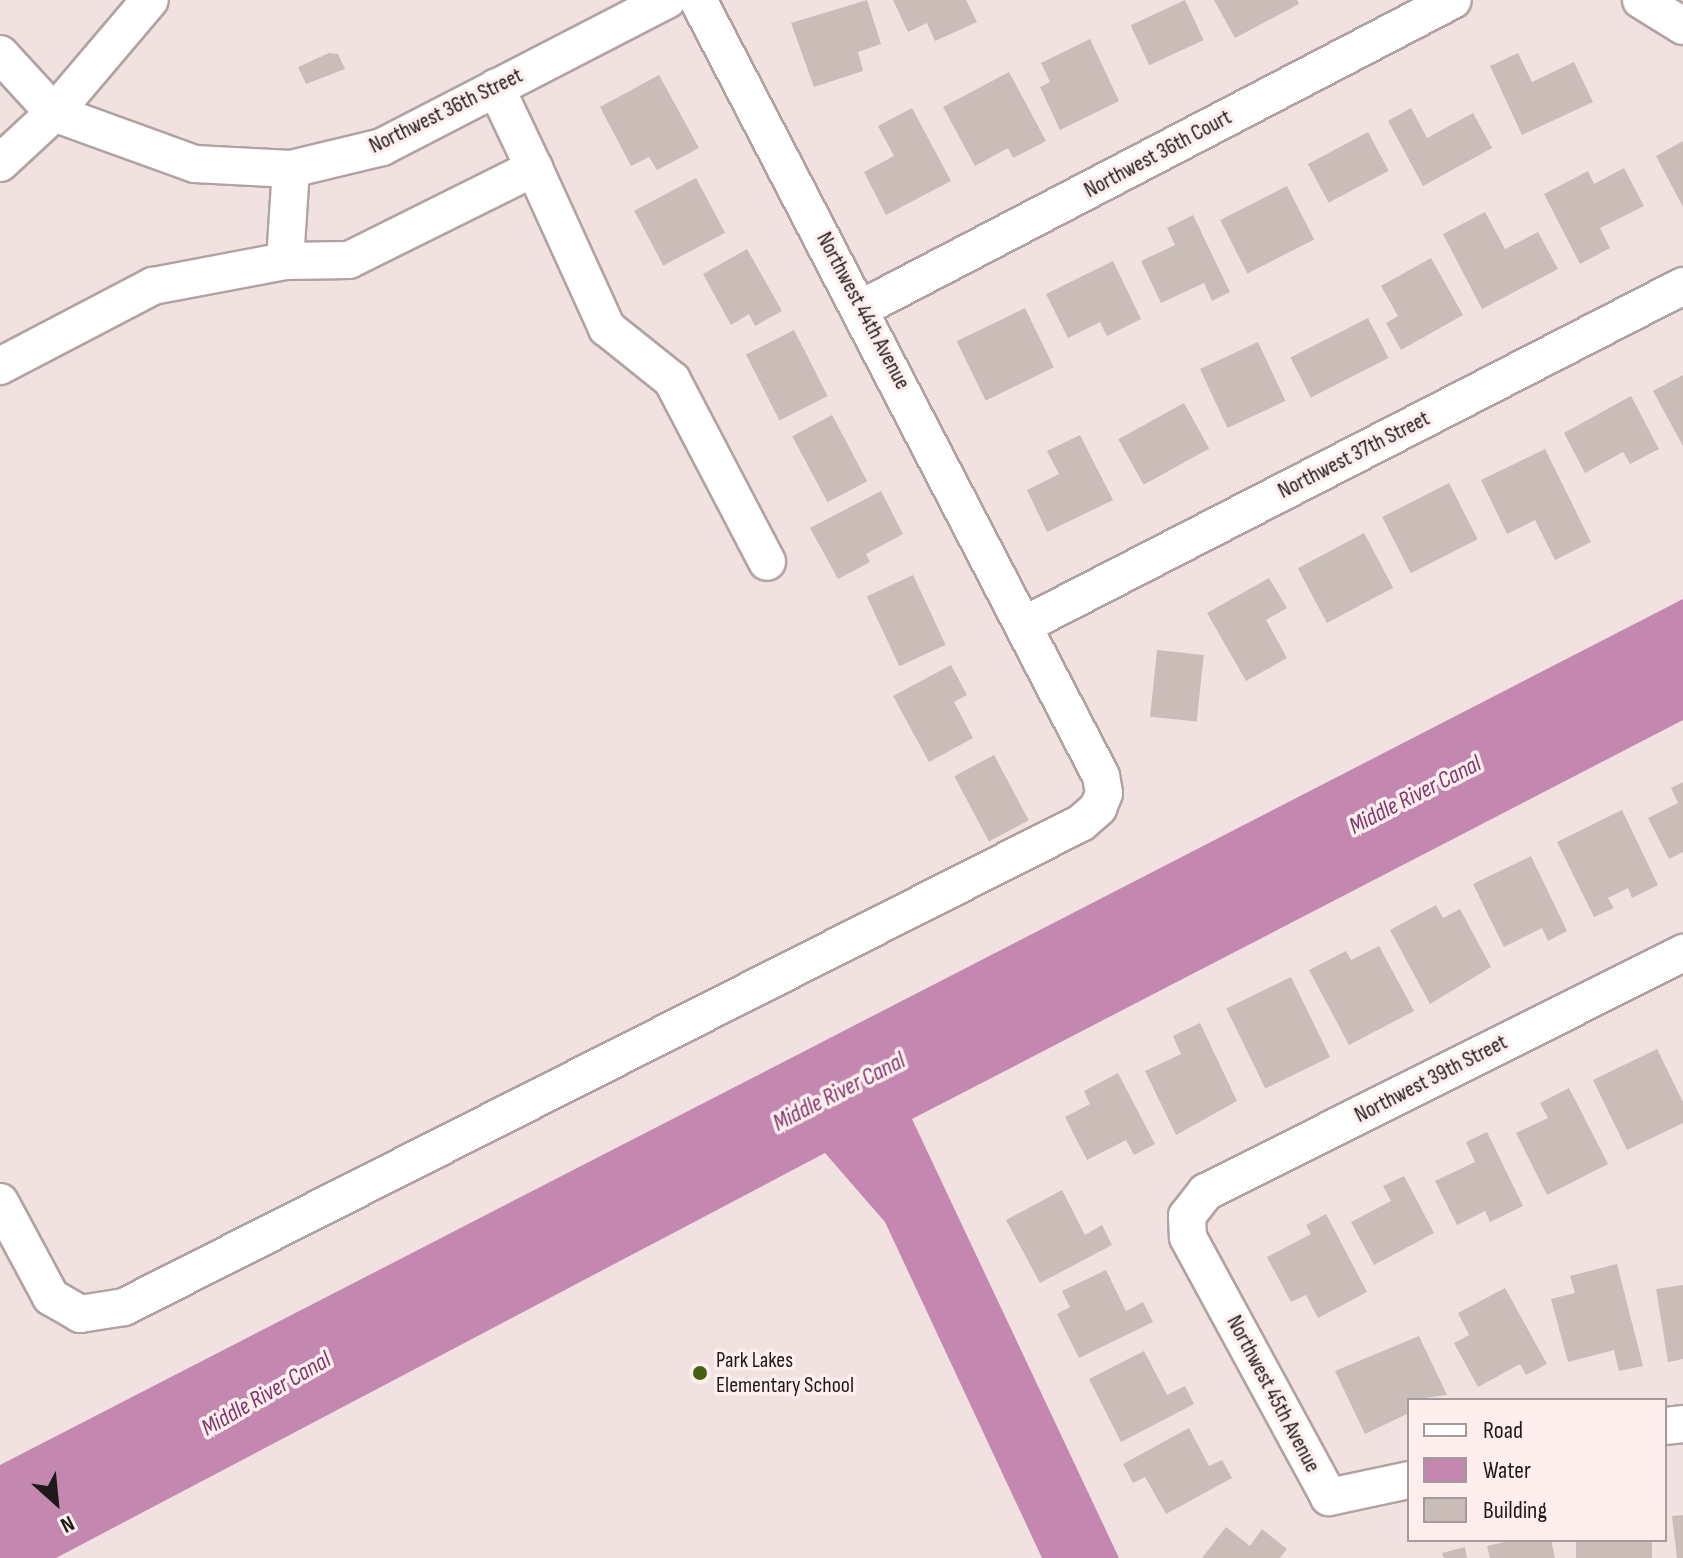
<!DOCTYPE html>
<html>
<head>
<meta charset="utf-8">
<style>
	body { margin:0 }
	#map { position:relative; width:1683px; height:1558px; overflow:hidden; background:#f1e1e1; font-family:"Sofia Sans Condensed",sans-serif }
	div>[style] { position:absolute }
	.water>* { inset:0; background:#c387b0 }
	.building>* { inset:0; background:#cabdb8; transform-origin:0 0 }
	.roads { filter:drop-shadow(2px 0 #b1a3a2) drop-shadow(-2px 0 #b1a3a2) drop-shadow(0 2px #b1a3a2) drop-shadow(0 -2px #b1a3a2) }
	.minor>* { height:36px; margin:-18px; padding:0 18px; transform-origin:18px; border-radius:18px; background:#fff }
	.dots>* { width:22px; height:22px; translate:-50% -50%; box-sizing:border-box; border:4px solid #feefee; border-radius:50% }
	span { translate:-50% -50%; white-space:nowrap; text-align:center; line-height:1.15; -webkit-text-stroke:7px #feefee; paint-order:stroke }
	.street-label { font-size:22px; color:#1f1a1a }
	.poi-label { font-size:22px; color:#1f1a1a }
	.left { translate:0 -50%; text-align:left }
	.water-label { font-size:24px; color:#7f376c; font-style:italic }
	.legend { position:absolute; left:1407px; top:1398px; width:260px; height:144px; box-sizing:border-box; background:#feefee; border:2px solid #a59a99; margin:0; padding:10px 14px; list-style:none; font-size:24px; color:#1f1a1a }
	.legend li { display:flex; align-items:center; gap:16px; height:40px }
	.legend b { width:40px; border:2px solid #a59a99 }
	.north { position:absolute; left:16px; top:1462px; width:80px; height:80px; -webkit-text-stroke:6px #feefee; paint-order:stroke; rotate:153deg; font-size:22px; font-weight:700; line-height:32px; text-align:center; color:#1f1a1a }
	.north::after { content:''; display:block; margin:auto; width:28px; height:36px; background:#1f1a1a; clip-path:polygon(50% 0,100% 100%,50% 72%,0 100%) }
</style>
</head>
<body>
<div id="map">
	<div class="water">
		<div style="clip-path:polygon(1683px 599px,1683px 720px,912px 1119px,1119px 1558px,1042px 1558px,885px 1222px,825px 1153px,56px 1558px,0 1558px,0 1465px)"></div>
	</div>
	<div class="building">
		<div style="clip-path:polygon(867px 0,881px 44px,858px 52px,863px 71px,814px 87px,791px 23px)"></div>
		<div style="clip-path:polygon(893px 0,966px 0,977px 22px,935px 41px,927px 23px,908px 32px)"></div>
		<div style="left:1185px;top:0;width:44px;height:60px;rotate:65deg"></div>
		<div style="clip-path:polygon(1214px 0,1297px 0,1299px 4px,1235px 38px)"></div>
		<div style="clip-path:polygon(1090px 39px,1119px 101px,1060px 130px,1040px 87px,1050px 82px,1041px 63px)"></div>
		<div style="clip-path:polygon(329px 53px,338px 54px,345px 69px,306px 84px,298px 67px)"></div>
		<div style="clip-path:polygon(1518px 53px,1532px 82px,1574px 62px,1593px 102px,1522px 135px,1490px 66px)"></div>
		<div style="clip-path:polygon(1009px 72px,1046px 141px,1013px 158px,1008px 148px,975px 166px,943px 107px)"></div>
		<div style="clip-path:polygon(659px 75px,699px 148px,657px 170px,649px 157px,631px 166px,600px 107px)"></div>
		<div style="clip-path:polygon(912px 108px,951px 181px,886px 215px,864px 172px,894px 156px,878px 126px)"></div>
		<div style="clip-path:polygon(1411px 108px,1427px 138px,1473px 113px,1492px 148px,1423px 186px,1388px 121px)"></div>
		<div style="left:1368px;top:132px;width:44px;height:68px;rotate:62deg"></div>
		<div style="clip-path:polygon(1683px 141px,1683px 207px,1656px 156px)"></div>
		<div style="clip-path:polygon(1624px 168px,1644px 206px,1600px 228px,1610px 248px,1580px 264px,1544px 194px,1588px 171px,1594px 184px)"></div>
		<div style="left:696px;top:178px;width:62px;height:70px;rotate:62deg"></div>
		<div style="left:1287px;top:186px;width:60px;height:75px;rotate:63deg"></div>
		<div style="clip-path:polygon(1485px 212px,1505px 249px,1538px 232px,1558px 269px,1482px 309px,1443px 234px)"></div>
		<div style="clip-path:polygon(1193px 215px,1230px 292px,1212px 301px,1204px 283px,1161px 303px,1141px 261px,1175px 245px,1167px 228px)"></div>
		<div style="clip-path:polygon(747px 249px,782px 311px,755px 326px,749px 314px,731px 325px,703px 274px)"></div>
		<div style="clip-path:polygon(1431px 258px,1463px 315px,1401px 350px,1386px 323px,1398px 316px,1381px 286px)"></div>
		<div style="clip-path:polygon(1113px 261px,1141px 319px,1107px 336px,1100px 322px,1068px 338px,1046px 294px)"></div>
		<div style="left:1025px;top:308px;width:66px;height:76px;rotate:64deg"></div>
		<div style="left:1368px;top:318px;width:45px;height:87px;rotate:63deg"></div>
		<div style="left:794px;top:330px;width:74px;height:54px;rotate:63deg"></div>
		<div style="left:1258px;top:342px;width:65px;height:64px;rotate:65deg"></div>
		<div style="clip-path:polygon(1683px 375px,1683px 446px,1653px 391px)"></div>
		<div style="clip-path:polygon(1631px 396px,1659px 449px,1630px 464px,1623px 452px,1585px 473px,1564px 433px)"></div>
		<div style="left:1184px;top:403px;width:52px;height:75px;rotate:61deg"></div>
		<div style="left:832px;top:415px;width:75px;height:45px;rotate:62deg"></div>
		<div style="clip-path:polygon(1080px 435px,1113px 500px,1047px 532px,1027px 490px,1059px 474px,1047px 451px)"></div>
		<div style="clip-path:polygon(1545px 449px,1591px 542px,1555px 560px,1535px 520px,1507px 534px,1481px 480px)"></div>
		<div style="left:1449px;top:483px;width:63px;height:75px;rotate:63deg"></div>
		<div style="clip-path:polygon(881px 491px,903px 534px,866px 554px,870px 562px,838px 579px,810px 528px)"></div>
		<div style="left:1364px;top:533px;width:62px;height:75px;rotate:62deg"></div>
		<div style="left:913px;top:575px;width:77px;height:51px;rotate:65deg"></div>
		<div style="clip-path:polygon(1269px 578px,1287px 608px,1266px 620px,1287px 658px,1246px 681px,1207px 613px)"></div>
		<div style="left:1157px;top:650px;width:47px;height:67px;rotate:6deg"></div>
		<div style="clip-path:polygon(951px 665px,967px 695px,954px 702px,973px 738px,929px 762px,893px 696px)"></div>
		<div style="left:994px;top:755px;width:74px;height:45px;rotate:62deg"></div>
		<div style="clip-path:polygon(1683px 782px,1683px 852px,1669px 859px,1648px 818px,1678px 803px,1671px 788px)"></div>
		<div style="clip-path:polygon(1622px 810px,1658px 885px,1632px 898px,1628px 888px,1608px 898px,1614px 908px,1594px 917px,1557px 842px)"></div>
		<div style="clip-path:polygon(1531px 856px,1567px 931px,1548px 941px,1542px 928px,1504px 947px,1473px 884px)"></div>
		<div style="clip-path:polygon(1436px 905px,1443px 918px,1460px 909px,1491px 967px,1430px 1004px,1390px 930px)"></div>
		<div style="clip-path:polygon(1379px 946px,1414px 1011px,1349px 1045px,1309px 970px,1346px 951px,1351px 960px)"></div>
		<div style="left:1291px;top:977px;width:89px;height:72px;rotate:64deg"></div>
		<div style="clip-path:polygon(1200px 1023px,1237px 1101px,1176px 1135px,1145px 1071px,1181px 1054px,1173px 1036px)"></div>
		<div style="clip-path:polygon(1657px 1049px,1683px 1102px,1683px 1123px,1627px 1150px,1593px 1080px)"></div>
		<div style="clip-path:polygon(1118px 1073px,1155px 1144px,1134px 1155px,1126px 1140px,1087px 1160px,1065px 1117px,1090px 1104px,1084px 1091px)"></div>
		<div style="clip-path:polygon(1569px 1088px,1608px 1164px,1547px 1195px,1516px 1133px,1548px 1118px,1540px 1103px)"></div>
		<div style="clip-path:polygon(1487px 1132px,1523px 1206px,1490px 1222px,1485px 1211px,1457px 1225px,1435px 1181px,1475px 1162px,1466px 1142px)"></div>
		<div style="clip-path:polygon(1404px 1176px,1434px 1233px,1374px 1265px,1351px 1222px,1391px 1201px,1383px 1186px)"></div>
		<div style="clip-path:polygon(1062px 1190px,1085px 1235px,1102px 1225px,1112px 1245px,1040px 1283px,1006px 1220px)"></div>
		<div style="clip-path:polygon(1326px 1214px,1367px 1292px,1318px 1318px,1306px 1295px,1291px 1302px,1267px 1257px,1311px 1234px,1306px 1225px)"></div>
		<div style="clip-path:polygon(1617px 1264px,1643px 1366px,1619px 1371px,1614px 1350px,1568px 1362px,1551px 1299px,1575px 1293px,1570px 1276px)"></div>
		<div style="clip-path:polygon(1106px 1270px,1126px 1311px,1143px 1302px,1153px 1322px,1079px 1358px,1057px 1314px,1070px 1307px,1062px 1291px)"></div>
		<div style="clip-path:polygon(1683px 1285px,1683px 1359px,1668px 1362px,1656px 1289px)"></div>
		<div style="clip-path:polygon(1505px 1288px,1547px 1364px,1526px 1375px,1520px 1364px,1478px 1387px,1454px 1343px,1469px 1335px,1458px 1313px)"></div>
		<div style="clip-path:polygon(1419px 1336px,1447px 1395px,1409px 1400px,1409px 1413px,1365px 1434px,1335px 1371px)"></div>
		<div style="clip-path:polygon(1144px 1351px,1167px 1395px,1185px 1386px,1194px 1404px,1121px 1442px,1089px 1379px)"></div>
		<div style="clip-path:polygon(1189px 1428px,1209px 1466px,1222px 1460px,1232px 1478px,1166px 1514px,1145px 1477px,1133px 1483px,1123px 1464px)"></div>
		<div style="clip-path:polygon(1683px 1515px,1683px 1558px,1677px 1558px,1672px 1516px)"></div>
		<div style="clip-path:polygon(1226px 1527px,1250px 1546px,1262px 1529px,1287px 1549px,1280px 1558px,1202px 1558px)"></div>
		<div style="clip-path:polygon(1514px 1540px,1551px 1540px,1555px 1558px,1490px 1558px,1487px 1546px)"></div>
		<div style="left:1576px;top:1540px;width:76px;height:18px"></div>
		<div style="clip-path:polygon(1465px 1547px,1467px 1558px,1444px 1558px,1442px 1553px)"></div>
	</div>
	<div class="roads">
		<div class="minor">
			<div style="left:1641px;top:0;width:49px;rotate:31.8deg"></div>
			<div style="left:0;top:54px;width:80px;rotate:47.5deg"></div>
			<div style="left:54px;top:113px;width:148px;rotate:-49.7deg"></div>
			<div style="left:0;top:163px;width:74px;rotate:-42.8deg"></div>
			<div style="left:54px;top:113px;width:150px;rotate:19.9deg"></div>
			<div style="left:195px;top:164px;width:96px;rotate:3deg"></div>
			<div style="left:291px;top:169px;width:94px;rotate:-13.6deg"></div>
			<div style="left:382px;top:147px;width:321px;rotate:-27.3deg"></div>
			<div style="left:534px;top:168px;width:176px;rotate:65.5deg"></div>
			<div style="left:607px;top:328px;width:83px;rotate:38.7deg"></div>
			<div style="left:672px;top:380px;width:205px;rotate:62.4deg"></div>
			<div style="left:285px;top:261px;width:64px;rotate:-0.9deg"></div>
			<div style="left:349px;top:260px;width:207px;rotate:-26.4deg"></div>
			<div style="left:534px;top:168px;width:89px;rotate:-115.4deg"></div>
			<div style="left:862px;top:308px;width:666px;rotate:-27.53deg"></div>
			<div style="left:0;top:366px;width:173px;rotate:-27.6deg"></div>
			<div style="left:153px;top:286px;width:134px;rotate:-10.7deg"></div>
			<div style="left:285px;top:261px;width:92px;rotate:-86.3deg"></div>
			<div style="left:1024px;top:625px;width:741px;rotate:-27.22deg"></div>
			<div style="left:0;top:1202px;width:108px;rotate:61.8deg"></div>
			<div style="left:51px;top:1297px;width:34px;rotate:30deg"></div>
			<div style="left:80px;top:1314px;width:45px;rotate:-9deg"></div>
			<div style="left:124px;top:1307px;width:1072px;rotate:-26.83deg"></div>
			<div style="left:1081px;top:823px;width:23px;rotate:-41deg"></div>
			<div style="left:1098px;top:808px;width:16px;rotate:-68deg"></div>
			<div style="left:1104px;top:793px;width:17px;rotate:-100deg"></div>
			<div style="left:1101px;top:776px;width:874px;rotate:-117.44deg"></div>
			<div style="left:1665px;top:1426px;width:18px;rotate:-6deg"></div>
			<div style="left:1409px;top:1480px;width:82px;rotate:168deg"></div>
			<div style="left:1329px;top:1497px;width:296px;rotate:-118.5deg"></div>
			<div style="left:1188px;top:1237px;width:21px;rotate:-93deg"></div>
			<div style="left:1187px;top:1216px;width:31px;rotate:-52deg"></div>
			<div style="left:1206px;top:1192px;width:534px;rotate:-26.61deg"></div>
		</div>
	</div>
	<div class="dots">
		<div style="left:700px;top:1373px;background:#486110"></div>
	</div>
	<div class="street-label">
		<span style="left:446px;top:111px;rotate:-26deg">Northwest 36th Street</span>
		<span style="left:1158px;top:154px;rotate:-28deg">Northwest 36th Court</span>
		<span style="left:863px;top:311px;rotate:62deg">Northwest 44th Avenue</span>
		<span style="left:1354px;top:455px;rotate:-27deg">Northwest 37th Street</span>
		<span style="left:1431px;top:1079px;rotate:-27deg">Northwest 39th Street</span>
		<span style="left:1273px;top:1394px;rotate:62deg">Northwest 45th Avenue</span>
	</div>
	<div class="poi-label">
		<span class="left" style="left:716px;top:1373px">Park Lakes<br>Elementary School</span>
	</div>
	<div class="water-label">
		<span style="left:1415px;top:795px;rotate:-27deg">Middle River Canal</span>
		<span style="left:839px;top:1092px;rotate:-27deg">Middle River Canal</span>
		<span style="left:266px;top:1394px;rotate:-30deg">Middle River Canal</span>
	</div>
	<ul class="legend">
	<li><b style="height:10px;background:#fff"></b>Road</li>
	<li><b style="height:22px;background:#c387b0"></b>Water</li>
	<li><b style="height:22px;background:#cabdb8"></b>Building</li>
	</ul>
	<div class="north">N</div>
</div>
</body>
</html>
